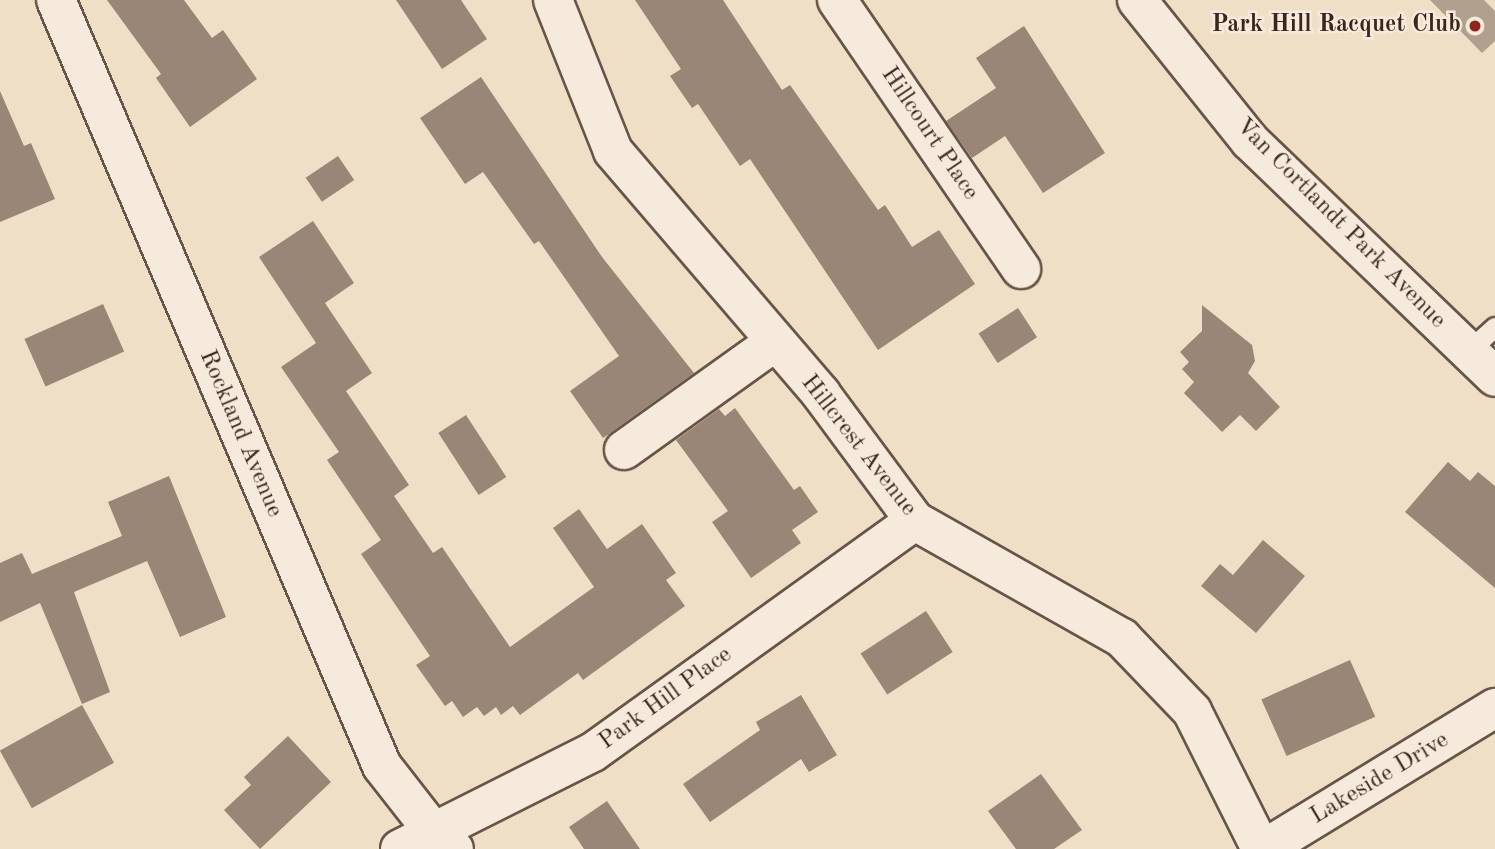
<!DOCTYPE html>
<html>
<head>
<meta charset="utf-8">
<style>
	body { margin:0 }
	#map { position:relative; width:1495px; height:849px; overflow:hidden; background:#f0dfc7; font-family:"Old Standard TT",serif }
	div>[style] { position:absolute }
	.water>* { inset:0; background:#b2a08e }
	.building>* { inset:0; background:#998676; transform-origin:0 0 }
	.roads { filter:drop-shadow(2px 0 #685448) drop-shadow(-2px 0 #685448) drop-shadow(0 2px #685448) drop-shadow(0 -2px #685448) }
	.service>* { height:19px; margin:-9.5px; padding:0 9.5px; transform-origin:9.5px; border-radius:9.5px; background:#f5eadb }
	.minor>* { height:38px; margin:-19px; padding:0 19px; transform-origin:19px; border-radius:19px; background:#f5eadb }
	.tertiary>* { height:38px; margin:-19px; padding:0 19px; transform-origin:19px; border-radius:19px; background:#f5eadb }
	.dots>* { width:19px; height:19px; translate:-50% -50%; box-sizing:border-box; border:4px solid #f5eadb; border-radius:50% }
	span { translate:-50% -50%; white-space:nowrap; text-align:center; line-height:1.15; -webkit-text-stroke:5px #f5eadb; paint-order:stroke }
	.poi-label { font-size:24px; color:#3b261e; font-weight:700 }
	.right { translate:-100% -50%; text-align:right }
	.street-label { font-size:24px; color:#3b261e }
</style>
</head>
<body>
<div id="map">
	<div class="water">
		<div style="clip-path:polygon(1430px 0,1484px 0,1495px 11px,1495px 41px,1482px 53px)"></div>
	</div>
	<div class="building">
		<div style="clip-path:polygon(107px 0,184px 0,212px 38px,223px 30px,257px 79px,190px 127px,156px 78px,161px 74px)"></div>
		<div style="clip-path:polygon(396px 0,461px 0,487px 39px,442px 69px)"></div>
		<div style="clip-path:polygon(635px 0,723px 0,782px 90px,790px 85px,878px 210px,885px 205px,912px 247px,939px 230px,975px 284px,878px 350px,750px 159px,740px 166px,698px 104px,692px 108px,670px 76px,681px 69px)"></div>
		<div style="clip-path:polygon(1024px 26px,1105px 153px,1043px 193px,1005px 136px,972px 158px,946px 121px,996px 88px,976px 58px)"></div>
		<div style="clip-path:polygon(481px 77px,602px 257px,694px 373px,603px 438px,570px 391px,619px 356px,539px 241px,534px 244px,483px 172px,465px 184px,420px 118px)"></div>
		<div style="clip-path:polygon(0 91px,24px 146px,31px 143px,55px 199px,0 222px)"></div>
		<div style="left:338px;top:156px;width:29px;height:39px;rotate:56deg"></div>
		<div style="clip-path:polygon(313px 221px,354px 283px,325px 303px,372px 373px,346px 391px,409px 485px,394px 496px,433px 553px,442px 547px,510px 647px,594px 587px,553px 528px,579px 509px,607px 549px,642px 524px,676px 573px,666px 580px,685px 606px,583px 680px,578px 673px,520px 715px,513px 706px,501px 715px,496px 707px,484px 716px,477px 707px,463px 717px,452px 701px,445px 706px,416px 665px,430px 656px,361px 554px,381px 540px,327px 460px,339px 452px,281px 367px,316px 343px,259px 257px)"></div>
		<div style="left:103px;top:304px;width:52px;height:86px;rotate:66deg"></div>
		<div style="clip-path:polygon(1202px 305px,1252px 345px,1255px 361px,1248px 373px,1280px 407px,1256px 431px,1240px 415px,1222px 432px,1184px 393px,1194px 382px,1182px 369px,1189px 362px,1180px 352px,1202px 331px)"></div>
		<div style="left:1018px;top:308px;width:35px;height:47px;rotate:57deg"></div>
		<div style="clip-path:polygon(735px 408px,794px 490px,800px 486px,818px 512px,792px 530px,801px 543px,751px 578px,712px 522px,728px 511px,676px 440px,719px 409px,725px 416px)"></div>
		<div style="left:466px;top:415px;width:74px;height:33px;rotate:57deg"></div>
		<div style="clip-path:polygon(1448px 462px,1470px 481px,1478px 472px,1495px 486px,1495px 588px,1405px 512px)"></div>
		<div style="clip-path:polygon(169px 476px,226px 617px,180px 637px,147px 561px,74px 592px,110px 692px,82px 704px,40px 603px,0 622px,0 563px,22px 553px,32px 574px,122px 536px,108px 502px)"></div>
		<div style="clip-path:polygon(1263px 540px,1305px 576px,1256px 633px,1201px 586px,1220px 564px,1233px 575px)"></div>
		<div style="left:926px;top:611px;width:49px;height:78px;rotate:57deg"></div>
		<div style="left:1350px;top:660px;width:62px;height:97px;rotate:66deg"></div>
		<div style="clip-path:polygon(801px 695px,837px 755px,809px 772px,801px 759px,710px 822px,683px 784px,760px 730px,756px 722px)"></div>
		<div style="left:82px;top:705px;width:66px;height:94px;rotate:61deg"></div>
		<div style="clip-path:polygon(288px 736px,331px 782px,260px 849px,224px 810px,251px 785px,244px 777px)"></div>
		<div style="clip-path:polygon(1041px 774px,1082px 830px,1054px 849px,1016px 849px,988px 811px)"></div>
		<div style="clip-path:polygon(607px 801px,640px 849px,584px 849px,569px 827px)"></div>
	</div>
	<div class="roads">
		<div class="service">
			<div style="left:1468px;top:351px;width:36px;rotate:-42deg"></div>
		</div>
		<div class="minor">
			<div style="left:56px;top:0;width:832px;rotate:66.95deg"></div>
			<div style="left:382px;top:766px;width:81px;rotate:52deg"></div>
			<div style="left:432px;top:830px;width:29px;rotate:41deg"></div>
			<div style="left:553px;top:0;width:162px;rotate:68.3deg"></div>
			<div style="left:613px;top:151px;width:320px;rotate:49.4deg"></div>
			<div style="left:821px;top:394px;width:158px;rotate:53.5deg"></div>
			<div style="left:915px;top:521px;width:238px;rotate:29.5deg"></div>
			<div style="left:1122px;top:638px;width:101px;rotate:46.2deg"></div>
			<div style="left:1192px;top:711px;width:154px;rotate:63.4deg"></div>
			<div style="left:837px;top:0;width:326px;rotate:55.6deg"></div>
			<div style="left:624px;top:450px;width:186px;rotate:-35.6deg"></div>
			<div style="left:400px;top:849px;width:216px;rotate:-26.7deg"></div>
			<div style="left:593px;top:752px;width:396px;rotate:-35.7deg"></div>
			<div style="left:1264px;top:849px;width:271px;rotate:-31.4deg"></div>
		</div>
		<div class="tertiary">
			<div style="left:1137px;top:0;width:181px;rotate:51.3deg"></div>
			<div style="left:1250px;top:141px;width:340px;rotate:43.9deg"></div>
		</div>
	</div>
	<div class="dots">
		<div style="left:1475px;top:26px;background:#8f2418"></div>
	</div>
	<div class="poi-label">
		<span class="right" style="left:1461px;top:26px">Park Hill Racquet Club</span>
	</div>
	<div class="street-label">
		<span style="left:929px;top:134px;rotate:56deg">Hillcourt Place</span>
		<span style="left:1340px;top:224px;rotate:45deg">Van Cortlandt Park Avenue</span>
		<span style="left:240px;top:434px;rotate:67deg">Rockland Avenue</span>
		<span style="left:858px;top:446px;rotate:52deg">Hillcrest Avenue</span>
		<span style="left:666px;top:699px;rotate:-36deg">Park Hill Place</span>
		<span style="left:1380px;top:779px;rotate:-31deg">Lakeside Drive</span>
	</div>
</div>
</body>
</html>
